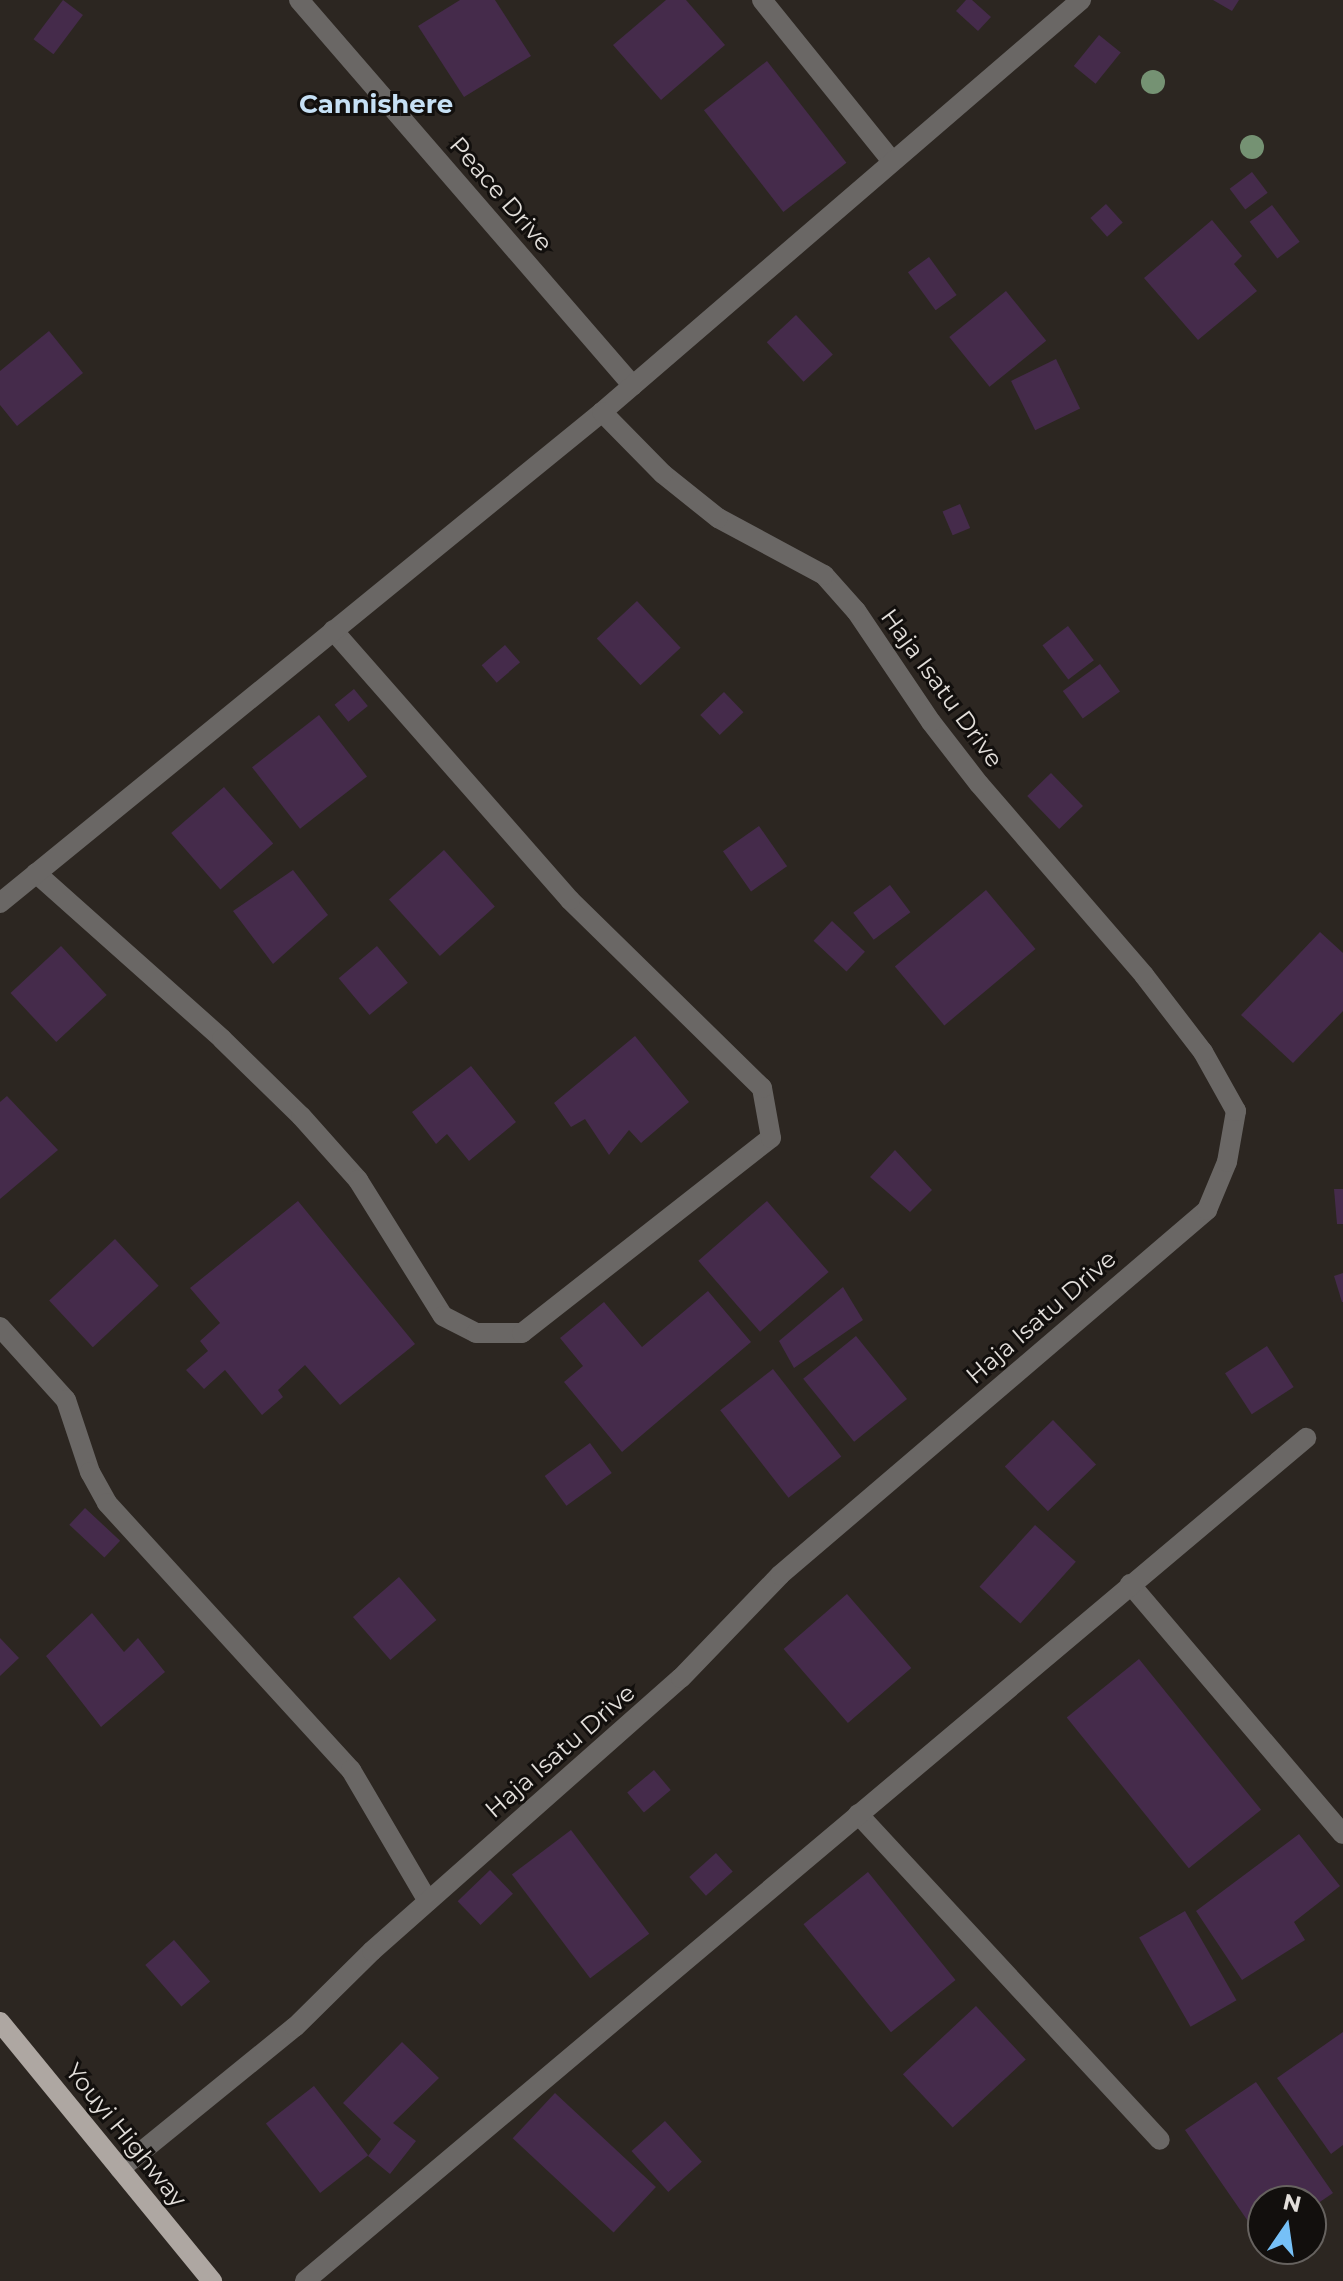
<!DOCTYPE html>
<html>
<head>
<meta charset="utf-8">
<style>
	body { margin:0 }
	#map { position:relative; width:1343px; height:2281px; overflow:hidden; background:#2c2621; font-family:Montserrat,sans-serif }
	div>[style] { position:absolute }
	.building>* { inset:0; background:#452b4b; transform-origin:0 0 }
	.minor>* { height:20px; margin:-10px; padding:0 10px; transform-origin:10px; border-radius:10px; background:#6a6765 }
	.primary>* { height:20px; margin:-10px; padding:0 10px; transform-origin:10px; border-radius:10px; background:#aea7a2 }
	.trees>* { width:24px; height:24px; margin:-12px; border-radius:50%; background:#759273 }
	span { translate:-50% -50%; white-space:nowrap; text-align:center; line-height:1.15; -webkit-text-stroke:6px #120f0d; paint-order:stroke }
	.street-label { font-size:24px; color:#e3dfdb }
	.neighbourhood-label { font-size:26px; color:#c6e0f5; font-weight:700 }
	.north { position:absolute; left:1247px; top:2185px; width:80px; height:80px; box-sizing:border-box; background:#120f0d; border:2px solid #66625f; border-radius:50%; rotate:13deg; font-size:22px; font-weight:700; line-height:32px; text-align:center; color:#e3dfdb }
	.north::after { content:''; display:block; margin:auto; width:28px; height:36px; background:#76c0f7; clip-path:polygon(50% 0,100% 100%,50% 72%,0 100%) }
</style>
</head>
<body>
<div id="map">
	<div class="building">
		<div style="left:63px;top:0;width:25px;height:49px;rotate:37deg"></div>
		<div style="clip-path:polygon(460px 0,495px 0,531px 56px,464px 97px,418px 26px)"></div>
		<div style="clip-path:polygon(666px 0,686px 0,725px 45px,661px 100px,613px 45px)"></div>
		<div style="clip-path:polygon(966px 0,972px 0,991px 17px,978px 31px,956px 11px)"></div>
		<div style="clip-path:polygon(1213px 0,1239px 0,1232px 11px)"></div>
		<div style="left:1099px;top:35px;width:28px;height:40px;rotate:39deg"></div>
		<div style="left:767px;top:61px;width:129px;height:80px;rotate:52deg"></div>
		<div style="left:1252px;top:172px;width:26px;height:28px;rotate:53deg"></div>
		<div style="left:1106px;top:204px;width:25px;height:21px;rotate:48deg"></div>
		<div style="left:1272px;top:205px;width:46px;height:28px;rotate:53deg"></div>
		<div style="clip-path:polygon(1212px 220px,1242px 256px,1234px 264px,1257px 291px,1198px 340px,1144px 278px)"></div>
		<div style="left:929px;top:257px;width:47px;height:26px;rotate:54deg"></div>
		<div style="left:1006px;top:291px;width:64px;height:73px;rotate:51deg"></div>
		<div style="left:796px;top:315px;width:54px;height:40px;rotate:47deg"></div>
		<div style="clip-path:polygon(49px 331px,83px 373px,17px 426px,0 405px,0 371px)"></div>
		<div style="left:1056px;top:359px;width:55px;height:50px;rotate:64deg"></div>
		<div style="left:960px;top:504px;width:26px;height:19px;rotate:67deg"></div>
		<div style="left:637px;top:601px;width:64px;height:55px;rotate:47deg"></div>
		<div style="left:1068px;top:626px;width:43px;height:32px;rotate:53deg"></div>
		<div style="left:505px;top:645px;width:23px;height:31px;rotate:49deg"></div>
		<div style="left:1100px;top:664px;width:34px;height:46px;rotate:54deg"></div>
		<div style="left:354px;top:689px;width:22px;height:25px;rotate:51deg"></div>
		<div style="left:724px;top:692px;width:28px;height:33px;rotate:46deg"></div>
		<div style="left:319px;top:715px;width:78px;height:85px;rotate:52deg"></div>
		<div style="left:1051px;top:773px;width:46px;height:33px;rotate:46deg"></div>
		<div style="left:224px;top:787px;width:75px;height:70px;rotate:49deg"></div>
		<div style="left:759px;top:826px;width:49px;height:44px;rotate:55deg"></div>
		<div style="left:444px;top:850px;width:76px;height:74px;rotate:48deg"></div>
		<div style="clip-path:polygon(293px 870px,328px 915px,273px 964px,233px 911px)"></div>
		<div style="left:890px;top:885px;width:34px;height:46px;rotate:53deg"></div>
		<div style="left:986px;top:890px;width:77px;height:119px;rotate:50deg"></div>
		<div style="left:832px;top:921px;width:45px;height:27px;rotate:43deg"></div>
		<div style="clip-path:polygon(1320px 932px,1343px 953px,1343px 1011px,1293px 1063px,1241px 1015px)"></div>
		<div style="left:61px;top:946px;width:67px;height:69px;rotate:47deg"></div>
		<div style="left:377px;top:946px;width:48px;height:50px;rotate:50deg"></div>
		<div style="clip-path:polygon(635px 1036px,689px 1102px,641px 1143px,629px 1130px,609px 1155px,585px 1119px,571px 1127px,554px 1103px)"></div>
		<div style="clip-path:polygon(471px 1066px,516px 1122px,469px 1161px,447px 1134px,436px 1144px,412px 1112px)"></div>
		<div style="clip-path:polygon(7px 1096px,58px 1150px,0 1199px,0 1102px)"></div>
		<div style="clip-path:polygon(895px 1150px,932px 1190px,910px 1212px,870px 1177px)"></div>
		<div style="clip-path:polygon(1334px 1189px,1343px 1189px,1343px 1224px,1337px 1224px)"></div>
		<div style="clip-path:polygon(298px 1201px,415px 1344px,340px 1405px,305px 1365px,278px 1390px,283px 1397px,262px 1415px,225px 1370px,204px 1389px,186px 1370px,208px 1351px,200px 1341px,220px 1323px,190px 1288px)"></div>
		<div style="left:767px;top:1201px;width:94px;height:91px;rotate:49deg"></div>
		<div style="left:115px;top:1239px;width:64px;height:90px;rotate:47deg"></div>
		<div style="clip-path:polygon(1343px 1273px,1343px 1302px,1342px 1302px,1334px 1276px)"></div>
		<div style="clip-path:polygon(843px 1287px,863px 1320px,794px 1368px,779px 1341px)"></div>
		<div style="clip-path:polygon(708px 1291px,751px 1342px,622px 1452px,564px 1382px,583px 1366px,560px 1338px,604px 1302px,642px 1347px)"></div>
		<div style="left:856px;top:1336px;width:81px;height:68px;rotate:51deg"></div>
		<div style="left:1267px;top:1346px;width:49px;height:50px;rotate:57deg"></div>
		<div style="left:773px;top:1369px;width:111px;height:67px;rotate:52deg"></div>
		<div style="left:1053px;top:1420px;width:62px;height:67px;rotate:46deg"></div>
		<div style="left:590px;top:1443px;width:37px;height:56px;rotate:54deg"></div>
		<div style="left:85px;top:1508px;width:48px;height:23px;rotate:43deg"></div>
		<div style="left:1035px;top:1525px;width:55px;height:83px;rotate:42deg"></div>
		<div style="left:399px;top:1577px;width:57px;height:61px;rotate:49deg"></div>
		<div style="left:847px;top:1594px;width:98px;height:84px;rotate:49deg"></div>
		<div style="clip-path:polygon(92px 1613px,124px 1652px,138px 1638px,165px 1672px,101px 1727px,46px 1656px)"></div>
		<div style="clip-path:polygon(0 1638px,19px 1658px,0 1676px)"></div>
		<div style="left:1139px;top:1659px;width:194px;height:93px;rotate:51deg"></div>
		<div style="left:654px;top:1770px;width:26px;height:35px;rotate:50deg"></div>
		<div style="left:571px;top:1830px;width:130px;height:74px;rotate:53deg"></div>
		<div style="clip-path:polygon(1299px 1834px,1340px 1886px,1294px 1922px,1305px 1940px,1242px 1980px,1196px 1911px)"></div>
		<div style="left:716px;top:1853px;width:25px;height:36px;rotate:48deg"></div>
		<div style="left:490px;top:1870px;width:33px;height:45px;rotate:46deg"></div>
		<div style="left:868px;top:1872px;width:139px;height:83px;rotate:51deg"></div>
		<div style="left:1185px;top:1911px;width:103px;height:53px;rotate:60deg"></div>
		<div style="left:174px;top:1940px;width:55px;height:38px;rotate:49deg"></div>
		<div style="left:976px;top:2006px;width:73px;height:100px;rotate:47deg"></div>
		<div style="clip-path:polygon(1343px 2032px,1343px 2145px,1331px 2154px,1277px 2078px)"></div>
		<div style="clip-path:polygon(402px 2042px,439px 2078px,393px 2123px,416px 2141px,390px 2174px,368px 2156px,381px 2139px,343px 2103px)"></div>
		<div style="clip-path:polygon(1256px 2082px,1333px 2193px,1311px 2208px,1311px 2201px,1263px 2201px,1263px 2243px,1185px 2130px)"></div>
		<div style="left:314px;top:2086px;width:88px;height:61px;rotate:52deg"></div>
		<div style="left:555px;top:2093px;width:138px;height:62px;rotate:43deg"></div>
		<div style="left:665px;top:2121px;width:55px;height:45px;rotate:48deg"></div>
	</div>
	<div class="minor">
		<div style="left:299px;top:0;width:510px;rotate:49.13deg"></div>
		<div style="left:762px;top:0;width:207px;rotate:51.1deg"></div>
		<div style="left:36px;top:873px;width:249px;rotate:41.7deg"></div>
		<div style="left:222px;top:1039px;width:110px;rotate:44.3deg"></div>
		<div style="left:301px;top:1116px;width:86px;rotate:48.3deg"></div>
		<div style="left:358px;top:1180px;width:160px;rotate:58deg"></div>
		<div style="left:443px;top:1316px;width:37px;rotate:27deg"></div>
		<div style="left:476px;top:1333px;width:46px"></div>
		<div style="left:522px;top:1333px;width:316px;rotate:-38.1deg"></div>
		<div style="left:771px;top:1138px;width:51px;rotate:-100.2deg"></div>
		<div style="left:762px;top:1088px;width:269px;rotate:-135.6deg"></div>
		<div style="left:570px;top:900px;width:359px;rotate:-131.3deg"></div>
		<div style="left:0;top:903px;width:777px;rotate:-39.2deg"></div>
		<div style="left:602px;top:412px;width:632px;rotate:-40.7deg"></div>
		<div style="left:0;top:1327px;width:98px;rotate:47.9deg"></div>
		<div style="left:66px;top:1400px;width:76px;rotate:71.6deg"></div>
		<div style="left:90px;top:1472px;width:35px;rotate:61deg"></div>
		<div style="left:107px;top:1503px;width:362px;rotate:47.6deg"></div>
		<div style="left:351px;top:1770px;width:152px;rotate:59.6deg"></div>
		<div style="left:1130px;top:1584px;width:328px;rotate:49.6deg"></div>
		<div style="left:858px;top:1814px;width:444px;rotate:47.2deg"></div>
		<div style="left:120px;top:2169px;width:225px;rotate:-39.1deg"></div>
		<div style="left:295px;top:2027px;width:108px;rotate:-44.6deg"></div>
		<div style="left:372px;top:1951px;width:412px;rotate:-41.5deg"></div>
		<div style="left:681px;top:1678px;width:143px;rotate:-46.1deg"></div>
		<div style="left:780px;top:1575px;width:562px;rotate:-40.52deg"></div>
		<div style="left:1207px;top:1210px;width:52px;rotate:-67.4deg"></div>
		<div style="left:1227px;top:1162px;width:52px;rotate:-80deg"></div>
		<div style="left:1236px;top:1111px;width:68px;rotate:-119.2deg"></div>
		<div style="left:1203px;top:1052px;width:97px;rotate:-127.5deg"></div>
		<div style="left:1144px;top:975px;width:252px;rotate:-130.8deg"></div>
		<div style="left:979px;top:784px;width:78px;rotate:-127.7deg"></div>
		<div style="left:931px;top:722px;width:134px;rotate:-124deg"></div>
		<div style="left:856px;top:611px;width:48px;rotate:-131.6deg"></div>
		<div style="left:824px;top:575px;width:120px;rotate:-151.7deg"></div>
		<div style="left:718px;top:518px;width:70px;rotate:-141.3deg"></div>
		<div style="left:663px;top:474px;width:87px;rotate:-134.5deg"></div>
		<div style="left:305px;top:2281px;width:1309px;rotate:-40.1deg"></div>
	</div>
	<div class="primary">
		<div style="left:0;top:2022px;width:335px;rotate:50.7deg"></div>
	</div>
	<div class="trees">
		<div style="left:1153px;top:82px"></div>
		<div style="left:1252px;top:147px"></div>
	</div>
	<div class="street-label">
		<span style="left:501px;top:194px;rotate:49deg">Peace Drive</span>
		<span style="left:942px;top:688px;rotate:54deg">Haja Isatu Drive</span>
		<span style="left:1041px;top:1317px;rotate:-41deg">Haja Isatu Drive</span>
		<span style="left:560px;top:1751px;rotate:-41deg">Haja Isatu Drive</span>
		<span style="left:126px;top:2135px;rotate:51deg">Youyi Highway</span>
	</div>
	<div class="neighbourhood-label">
		<span style="left:376px;top:105px">Cannishere</span>
	</div>
	<div class="north">N</div>
</div>
</body>
</html>
